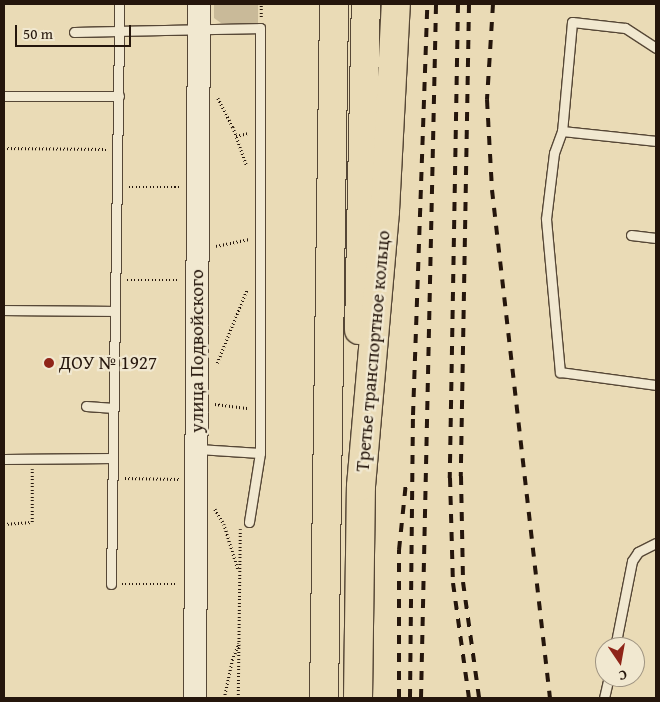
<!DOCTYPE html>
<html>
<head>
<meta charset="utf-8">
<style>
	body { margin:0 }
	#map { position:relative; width:660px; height:702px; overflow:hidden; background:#eadbb6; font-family:"Gentium Book Plus",serif }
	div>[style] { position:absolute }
	.green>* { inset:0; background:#c9ba99 }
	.path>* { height:2.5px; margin-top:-1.25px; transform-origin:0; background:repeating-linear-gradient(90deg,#25160c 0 1px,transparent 0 3.5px) }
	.roads { filter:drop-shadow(1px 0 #564736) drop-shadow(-1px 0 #564736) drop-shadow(0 1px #564736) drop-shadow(0 -1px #564736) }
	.service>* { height:9px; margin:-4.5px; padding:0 4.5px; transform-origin:4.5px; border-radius:4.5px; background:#f1e8d0 }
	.tertiary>* { height:22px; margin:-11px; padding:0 11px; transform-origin:11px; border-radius:11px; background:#f1e8d0 }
	.primary>* { height:28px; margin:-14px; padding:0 14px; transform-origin:14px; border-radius:14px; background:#eadbb6 }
	.rail>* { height:4px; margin-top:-2px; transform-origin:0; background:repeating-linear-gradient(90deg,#25160c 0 9px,transparent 0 18px) }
	.dots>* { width:14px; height:14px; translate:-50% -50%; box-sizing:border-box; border:2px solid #f1e8d0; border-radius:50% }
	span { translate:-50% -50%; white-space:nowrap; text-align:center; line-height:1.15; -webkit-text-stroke:4.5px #f1e8d0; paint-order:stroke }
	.street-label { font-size:19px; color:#25160c }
	.poi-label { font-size:19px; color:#25160c }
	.left { translate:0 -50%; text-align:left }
	.frame { position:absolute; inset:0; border:5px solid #25160c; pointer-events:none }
	.north { position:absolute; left:595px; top:637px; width:50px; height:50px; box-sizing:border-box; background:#f1e8d0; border:1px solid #9f9482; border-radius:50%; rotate:168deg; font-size:14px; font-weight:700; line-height:20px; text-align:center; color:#25160c }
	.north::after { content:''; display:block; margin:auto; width:18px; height:22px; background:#8f2418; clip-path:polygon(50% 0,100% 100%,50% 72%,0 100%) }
	.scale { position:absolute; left:15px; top:25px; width:116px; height:22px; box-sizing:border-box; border:2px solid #25160c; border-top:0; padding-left:6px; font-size:15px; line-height:18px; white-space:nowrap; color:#25160c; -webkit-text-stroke:4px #f1e8d0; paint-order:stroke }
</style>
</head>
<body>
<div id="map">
	<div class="green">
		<div style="clip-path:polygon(214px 4px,258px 4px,258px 23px,221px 23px,214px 18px)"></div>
	</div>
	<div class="path">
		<div style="left:261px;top:17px;width:13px;rotate:-90deg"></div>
		<div style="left:218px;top:98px;width:33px;rotate:63deg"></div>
		<div style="left:233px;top:127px;width:41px;rotate:70.3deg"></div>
		<div style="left:236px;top:136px;width:12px;rotate:-14deg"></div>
		<div style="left:4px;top:148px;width:102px;rotate:0.6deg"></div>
		<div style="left:129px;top:187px;width:51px"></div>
		<div style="left:216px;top:246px;width:34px;rotate:-12deg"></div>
		<div style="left:127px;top:280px;width:52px"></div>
		<div style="left:217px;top:363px;width:80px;rotate:-67.9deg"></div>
		<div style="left:215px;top:404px;width:34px;rotate:7deg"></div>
		<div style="left:125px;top:478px;width:54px;rotate:1.1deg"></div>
		<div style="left:215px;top:509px;width:17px;rotate:59deg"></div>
		<div style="left:224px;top:524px;width:47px;rotate:72.7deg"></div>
		<div style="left:4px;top:524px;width:28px;rotate:-4deg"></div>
		<div style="left:32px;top:522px;width:53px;rotate:-90deg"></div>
		<div style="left:122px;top:584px;width:54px"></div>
		<div style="left:224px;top:698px;width:39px;rotate:-78deg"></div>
		<div style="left:232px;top:660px;width:18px;rotate:-68deg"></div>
		<div style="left:238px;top:698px;width:169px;rotate:-89.3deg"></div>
	</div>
	<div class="roads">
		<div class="service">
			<div style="left:74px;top:32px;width:45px;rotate:-1.3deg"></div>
			<div style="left:119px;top:31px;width:27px;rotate:-90deg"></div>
			<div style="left:656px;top:48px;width:37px;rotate:-147deg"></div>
			<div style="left:625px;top:28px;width:53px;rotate:-173.5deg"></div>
			<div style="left:572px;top:22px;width:109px;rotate:95.2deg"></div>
			<div style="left:562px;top:131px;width:95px;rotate:6.1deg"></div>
			<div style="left:4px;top:96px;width:115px"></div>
			<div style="left:562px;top:131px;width:23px;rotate:110deg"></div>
			<div style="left:554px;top:153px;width:66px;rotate:96.9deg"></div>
			<div style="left:546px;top:219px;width:154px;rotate:84.8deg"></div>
			<div style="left:560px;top:372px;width:97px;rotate:7.7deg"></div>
			<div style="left:631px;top:235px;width:25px;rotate:7deg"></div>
			<div style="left:4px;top:310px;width:111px;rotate:0.5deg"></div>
			<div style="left:86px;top:406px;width:28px;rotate:4deg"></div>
			<div style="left:198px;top:449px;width:62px;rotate:3.7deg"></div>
			<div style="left:4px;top:459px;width:109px;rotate:-0.5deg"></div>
			<div style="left:111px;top:584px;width:553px;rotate:-89.17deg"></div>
			<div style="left:119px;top:31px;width:141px;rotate:-1.2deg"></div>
			<div style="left:260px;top:28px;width:425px;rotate:90deg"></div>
			<div style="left:260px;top:453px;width:70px;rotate:99.1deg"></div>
			<div style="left:615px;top:647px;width:88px;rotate:-78.8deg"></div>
			<div style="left:632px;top:561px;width:11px;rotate:-56deg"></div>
			<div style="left:638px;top:552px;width:20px;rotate:-27deg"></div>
			<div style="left:604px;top:698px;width:22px;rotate:-77deg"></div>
		</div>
		<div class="tertiary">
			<div style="left:195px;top:698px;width:694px;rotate:-89.67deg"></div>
		</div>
		<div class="primary">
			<div style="left:359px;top:330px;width:326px;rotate:-88.8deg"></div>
			<div style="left:324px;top:698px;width:694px;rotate:-89.17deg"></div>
			<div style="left:358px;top:698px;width:212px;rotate:-89.2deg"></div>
			<div style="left:361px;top:486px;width:276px;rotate:-85deg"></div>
			<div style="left:385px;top:211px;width:207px;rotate:-87deg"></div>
		</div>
	</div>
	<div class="rail">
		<div style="left:458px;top:4px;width:474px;rotate:91deg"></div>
		<div style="left:450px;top:478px;width:105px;rotate:88.4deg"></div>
		<div style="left:453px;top:583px;width:116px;rotate:82.1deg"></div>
		<div style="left:469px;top:4px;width:472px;rotate:91deg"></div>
		<div style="left:461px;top:476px;width:106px;rotate:88.9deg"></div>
		<div style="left:463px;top:582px;width:117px;rotate:82.1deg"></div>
		<div style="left:493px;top:4px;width:96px;rotate:93.6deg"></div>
		<div style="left:487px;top:100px;width:90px;rotate:86.8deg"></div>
		<div style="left:492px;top:190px;width:511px;rotate:83.49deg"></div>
		<div style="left:399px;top:698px;width:148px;rotate:-90deg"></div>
		<div style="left:399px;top:550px;width:68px;rotate:-84.1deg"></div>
		<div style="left:410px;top:698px;width:283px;rotate:-89.4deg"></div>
		<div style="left:413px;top:415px;width:411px;rotate:-88deg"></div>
		<div style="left:421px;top:698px;width:694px;rotate:-88.76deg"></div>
	</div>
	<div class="dots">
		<div style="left:49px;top:363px;background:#8f2418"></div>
	</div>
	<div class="street-label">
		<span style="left:197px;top:351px;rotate:-90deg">улица Подвойского</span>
		<span style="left:373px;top:351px;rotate:-85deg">Третье транспортное кольцо</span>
	</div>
	<div class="poi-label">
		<span class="left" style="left:59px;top:363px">ДОУ № 1927</span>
	</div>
	<div class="frame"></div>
	<div class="north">С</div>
	<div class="scale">50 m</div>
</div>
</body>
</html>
